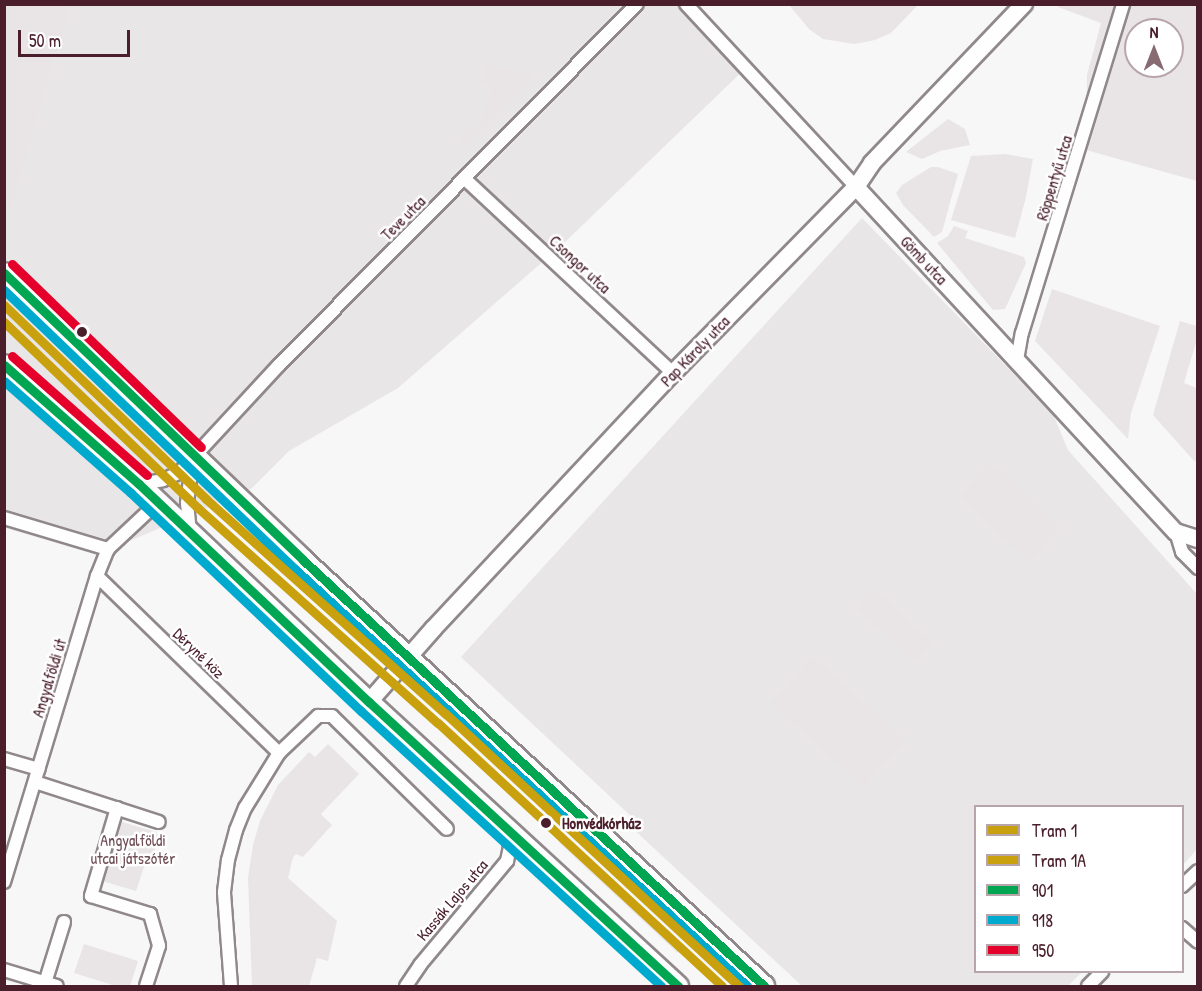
<!DOCTYPE html>
<html>
<head>
<meta charset="utf-8">
<style>
	body { margin:0 }
	#map { position:relative; width:1202px; height:991px; overflow:hidden; background:#f7f7f7; font-family:"Patrick Hand",sans-serif }
	div>[style] { position:absolute }
	.built>* { inset:0; background:#e9e6e7 }
	.green>* { inset:0; background:#e9e5e6; transform-origin:0 0 }
	.roads { filter:drop-shadow(2px 0 #90888a) drop-shadow(-2px 0 #90888a) drop-shadow(0 2px #90888a) drop-shadow(0 -2px #90888a) }
	.street>* { height:12px; margin:-6px; padding:0 6px; transform-origin:6px; border-radius:6px; background:#fefefe }
	.secondary>* { height:16px; margin:-8px; padding:0 8px; transform-origin:8px; border-radius:8px; background:#fefefe }
	.primary>* { height:20px; margin:-10px; padding:0 10px; transform-origin:10px; border-radius:10px; background:#fefefe }
	.bus-1>* { height:9px; margin:-4.5px; padding:0 4.5px; transform-origin:4.5px; border-radius:4.5px; background:#00a651 }
	.bus-2>* { height:9px; margin:-4.5px; padding:0 4.5px; transform-origin:4.5px; border-radius:4.5px; background:#00a9ce }
	.bus-3>* { height:9px; margin:-4.5px; padding:0 4.5px; transform-origin:4.5px; border-radius:4.5px; background:#e4002b }
	.tram-1>* { height:9px; margin:-4.5px; padding:0 4.5px; transform-origin:4.5px; border-radius:4.5px; background:#c9a00d }
	.tram-2>* { height:9px; margin:-4.5px; padding:0 4.5px; transform-origin:4.5px; border-radius:4.5px; background:#c9a00d }
	.dots>* { width:16px; height:16px; translate:-50% -50%; box-sizing:border-box; border:3px solid #fff; border-radius:50% }
	span { translate:-50% -50%; white-space:nowrap; text-align:center; line-height:1.15; -webkit-text-stroke:5px #fff; paint-order:stroke }
	.street-label { font-size:16px; color:#4a1f2b }
	.stop-label { font-size:16px; color:#4a1f2b; font-weight:700 }
	.left { translate:0 -50%; text-align:left }
	.park-label { font-size:16px; color:#6f4d56 }
	.frame { position:absolute; inset:0; border:6px solid #4a1f2b; pointer-events:none }
	.legend { position:absolute; left:974px; top:805px; width:210px; height:168px; box-sizing:border-box; background:#fff; border:2px solid #b7a5aa; margin:0; padding:8px 10px; list-style:none; font-size:18px; color:#4a1f2b }
	.legend li { display:flex; align-items:center; gap:12px; height:30px }
	.legend b { width:30px; border:2px solid #b7a5aa }
	.north { position:absolute; left:1124px; top:18px; width:60px; height:60px; box-sizing:border-box; background:#fff; border:2px solid #b7a5aa; border-radius:50%; rotate:0deg; font-size:16px; font-weight:700; line-height:24px; text-align:center; color:#4a1f2b }
	.north::after { content:''; display:block; margin:auto; width:21px; height:27px; background:#876b72; clip-path:polygon(50% 0,100% 100%,50% 72%,0 100%) }
	.scale { position:absolute; left:18px; top:30px; width:112px; height:27px; box-sizing:border-box; border:3px solid #4a1f2b; border-top:0; padding-left:8px; font-size:18px; line-height:21px; white-space:nowrap; color:#4a1f2b; -webkit-text-stroke:4px #fff; paint-order:stroke }
</style>
</head>
<body>
<div id="map">
	<div class="built">
		<div style="clip-path:polygon(4px 5px,696px 5px,750px 64px,564px 243px,398px 388px,289px 451px,251px 489px,97px 555px,5px 528px)"></div>
		<div style="clip-path:polygon(862px 218px,1053px 414px,1068px 450px,1197px 594px,1197px 849px,1183px 865px,1182px 806px,976px 806px,976px 972px,1082px 972px,1068px 986px,802px 986px,629px 825px,634px 819px,461px 657px)"></div>
	</div>
	<div class="green">
		<div style="clip-path:polygon(evenodd,1060px 4px,1197px 5px,1197px 181px,1086px 150px,1087px 75px,1101px 23px,1058px 7px,1060px 4px,1136px 30px,1172px 30px,1172px 66px,1136px 66px,1136px 30px)"></div>
		<div style="clip-path:polygon(4px 5px,70px 5px,11px 208px,4px 201px)"></div>
		<div style="clip-path:polygon(789px 5px,917px 4px,918px 5px,891px 33px,875px 40px,854px 44px,823px 39px,809px 29px)"></div>
		<div style="clip-path:polygon(487px 64px,535px 76px,467px 146px,460px 143px,466px 127px,478px 130px,492px 86px,482px 83px)"></div>
		<div style="clip-path:polygon(948px 119px,965px 129px,970px 145px,940px 151px,922px 159px,906px 152px)"></div>
		<div style="clip-path:polygon(1005px 154px,1033px 159px,1026px 197px,1015px 238px,951px 220px,971px 156px)"></div>
		<div style="clip-path:polygon(931px 167px,938px 167px,958px 174px,942px 232px,934px 237px,903px 205px,896px 193px,902px 185px)"></div>
		<div style="clip-path:polygon(954px 226px,968px 231px,965px 238px,1024px 257px,1026px 263px,1005px 309px,993px 310px,937px 243px,948px 236px)"></div>
		<div style="clip-path:polygon(1052px 289px,1160px 326px,1131px 413px,1128px 439px,1035px 341px)"></div>
		<div style="clip-path:polygon(1180px 321px,1197px 326px,1197px 339px,1184px 383px,1197px 388px,1198px 454px,1195px 462px,1153px 415px)"></div>
		<div style="left:991px;top:462px;width:96px;height:47px;rotate:43deg"></div>
		<div style="left:873px;top:589px;width:79px;height:25px;rotate:42deg"></div>
		<div style="left:813px;top:657px;width:124px;height:62px;rotate:42deg"></div>
		<div style="clip-path:polygon(328px 744px,359px 774px,321px 814px,332px 825px,303px 857px,296px 854px,293px 857px,288px 878px,337px 921px,328px 961px,317px 958px,309px 986px,252px 986px,248px 878px,253px 845px,260px 821px,278px 785px,309px 752px,315px 757px)"></div>
		<div style="clip-path:polygon(119px 821px,156px 832px,159px 837px,151px 862px,144px 867px,136px 891px,102px 881px)"></div>
		<div style="left:563px;top:838px;width:162px;height:6px;rotate:43deg"></div>
		<div style="clip-path:polygon(84px 944px,138px 961px,130px 986px,116px 986px,74px 973px)"></div>
	</div>
	<div class="roads">
		<div class="street">
			<div style="left:686px;top:4px;width:250px;rotate:47.1deg"></div>
			<div style="left:465px;top:179px;width:284px;rotate:43deg"></div>
			<div style="left:1017px;top:360px;width:27px;rotate:-80deg"></div>
			<div style="left:1022px;top:333px;width:344px;rotate:-72.9deg"></div>
			<div style="left:139px;top:484px;width:24px;rotate:-9deg"></div>
			<div style="left:163px;top:480px;width:17px;rotate:-24deg"></div>
			<div style="left:179px;top:473px;width:147px;rotate:-47.2deg"></div>
			<div style="left:279px;top:365px;width:508px;rotate:-45.24deg"></div>
			<div style="left:4px;top:518px;width:109px;rotate:16.6deg"></div>
			<div style="left:190px;top:532px;width:29px;rotate:-96deg"></div>
			<div style="left:187px;top:503px;width:46px;rotate:-82.6deg"></div>
			<div style="left:1176px;top:532px;width:21px;rotate:73deg"></div>
			<div style="left:1182px;top:552px;width:23px;rotate:45deg"></div>
			<div style="left:97px;top:576px;width:254px;rotate:44.2deg"></div>
			<div style="left:4px;top:759px;width:36px;rotate:16deg"></div>
			<div style="left:35px;top:782px;width:130px;rotate:17.9deg"></div>
			<div style="left:117px;top:808px;width:92px;rotate:106.5deg"></div>
			<div style="left:91px;top:896px;width:62px;rotate:17deg"></div>
			<div style="left:150px;top:914px;width:33px;rotate:74deg"></div>
			<div style="left:159px;top:946px;width:42px;rotate:108deg"></div>
			<div style="left:4px;top:882px;width:320px;rotate:-73.1deg"></div>
			<div style="left:97px;top:576px;width:29px;rotate:-68deg"></div>
			<div style="left:108px;top:549px;width:69px;rotate:-43.2deg"></div>
			<div style="left:1182px;top:886px;width:22px;rotate:-43deg"></div>
			<div style="left:1182px;top:928px;width:21px;rotate:41deg"></div>
			<div style="left:4px;top:970px;width:55px;rotate:16.8deg"></div>
			<div style="left:45px;top:983px;width:64px;rotate:-72.7deg"></div>
			<div style="left:231px;top:986px;width:94px;rotate:-94.3deg"></div>
			<div style="left:224px;top:892px;width:32px;rotate:-83deg"></div>
			<div style="left:228px;top:860px;width:31px;rotate:-75deg"></div>
			<div style="left:236px;top:830px;width:24px;rotate:-68deg"></div>
			<div style="left:245px;top:808px;width:65px;rotate:-58.3deg"></div>
			<div style="left:279px;top:753px;width:54px;rotate:-43.5deg"></div>
			<div style="left:318px;top:716px;width:14px"></div>
			<div style="left:332px;top:716px;width:161px;rotate:44.5deg"></div>
			<div style="left:406px;top:986px;width:25px;rotate:-56deg"></div>
			<div style="left:420px;top:965px;width:136px;rotate:-50.1deg"></div>
			<div style="left:507px;top:861px;width:14px;rotate:-78deg"></div>
			<div style="left:510px;top:847px;width:16px;rotate:-97deg"></div>
			<div style="left:1088px;top:986px;width:20px;rotate:-45deg"></div>
		</div>
		<div class="secondary">
			<div style="left:856px;top:187px;width:471px;rotate:47.2deg"></div>
			<div style="left:1176px;top:532px;width:23px;rotate:18deg"></div>
			<div style="left:369px;top:702px;width:98px;rotate:-48.7deg"></div>
			<div style="left:434px;top:628px;width:349px;rotate:-46.9deg"></div>
			<div style="left:673px;top:373px;width:261px;rotate:-45.5deg"></div>
			<div style="left:856px;top:187px;width:29px;rotate:-56deg"></div>
			<div style="left:872px;top:163px;width:220px;rotate:-46.3deg"></div>
		</div>
		<div class="primary">
			<div style="left:4px;top:273px;width:414px;rotate:43.8deg"></div>
			<div style="left:303px;top:560px;width:628px;rotate:42.74deg"></div>
			<div style="left:4px;top:365px;width:180px;rotate:41.4deg"></div>
			<div style="left:139px;top:484px;width:317px;rotate:43.5deg"></div>
			<div style="left:369px;top:702px;width:420px;rotate:42.6deg"></div>
		</div>
	</div>
	<div class="bus-1">
		<div style="left:4px;top:273px;width:414px;rotate:43.8deg"></div>
		<div style="left:303px;top:560px;width:628px;rotate:42.74deg"></div>
		<div style="left:4px;top:365px;width:180px;rotate:41.4deg"></div>
		<div style="left:139px;top:484px;width:317px;rotate:43.5deg"></div>
		<div style="left:369px;top:702px;width:420px;rotate:42.6deg"></div>
	</div>
	<div class="bus-2">
		<div style="left:4px;top:290px;width:403px;rotate:43.8deg"></div>
		<div style="left:295px;top:569px;width:615px;rotate:42.69deg"></div>
		<div style="left:4px;top:381px;width:169px;rotate:41.4deg"></div>
		<div style="left:131px;top:493px;width:317px;rotate:43.5deg"></div>
		<div style="left:361px;top:711px;width:407px;rotate:42.5deg"></div>
	</div>
	<div class="bus-3">
		<div style="left:12px;top:264px;width:263px;rotate:44.1deg"></div>
		<div style="left:12px;top:356px;width:180px;rotate:41.4deg"></div>
	</div>
	<div class="tram-1">
		<div style="left:4px;top:305px;width:280px;rotate:43.8deg"></div>
		<div style="left:206px;top:499px;width:322px;rotate:41.9deg"></div>
		<div style="left:446px;top:714px;width:400px;rotate:42.9deg"></div>
	</div>
	<div class="tram-2">
		<div style="left:4px;top:322px;width:269px;rotate:43.8deg"></div>
		<div style="left:198px;top:508px;width:322px;rotate:41.9deg"></div>
		<div style="left:438px;top:723px;width:387px;rotate:42.8deg"></div>
	</div>
	<div class="dots">
		<div style="left:82px;top:332px;background:#4a1f2b"></div>
		<div style="left:546px;top:823px;background:#4a1f2b"></div>
	</div>
	<div class="street-label">
		<span style="left:1054px;top:178px;rotate:-73deg">Röppentyű utca</span>
		<span style="left:403px;top:218px;rotate:-45deg">Teve utca</span>
		<span style="left:924px;top:260px;rotate:47deg">Gömb utca</span>
		<span style="left:580px;top:264px;rotate:43deg">Csongor utca</span>
		<span style="left:695px;top:351px;rotate:-46deg">Pap Károly utca</span>
		<span style="left:199px;top:653px;rotate:44deg">Déryné köz</span>
		<span style="left:49px;top:678px;rotate:-73deg">Angyalföldi út</span>
		<span style="left:452px;top:900px;rotate:-50deg">Kassák Lajos utca</span>
	</div>
	<div class="stop-label">
		<span class="left" style="left:562px;top:823px">Honvédkórház</span>
	</div>
	<div class="park-label">
		<span style="left:133px;top:849px">Angyalföldi<br>utcai játszótér</span>
	</div>
	<div class="frame"></div>
	<ul class="legend">
	<li><b style="height:8px;background:#c9a00d"></b>Tram 1</li>
	<li><b style="height:8px;background:#c9a00d"></b>Tram 1A</li>
	<li><b style="height:8px;background:#00a651"></b>901</li>
	<li><b style="height:8px;background:#00a9ce"></b>918</li>
	<li><b style="height:8px;background:#e4002b"></b>950</li>
	</ul>
	<div class="north">N</div>
	<div class="scale">50 m</div>
</div>
</body>
</html>
